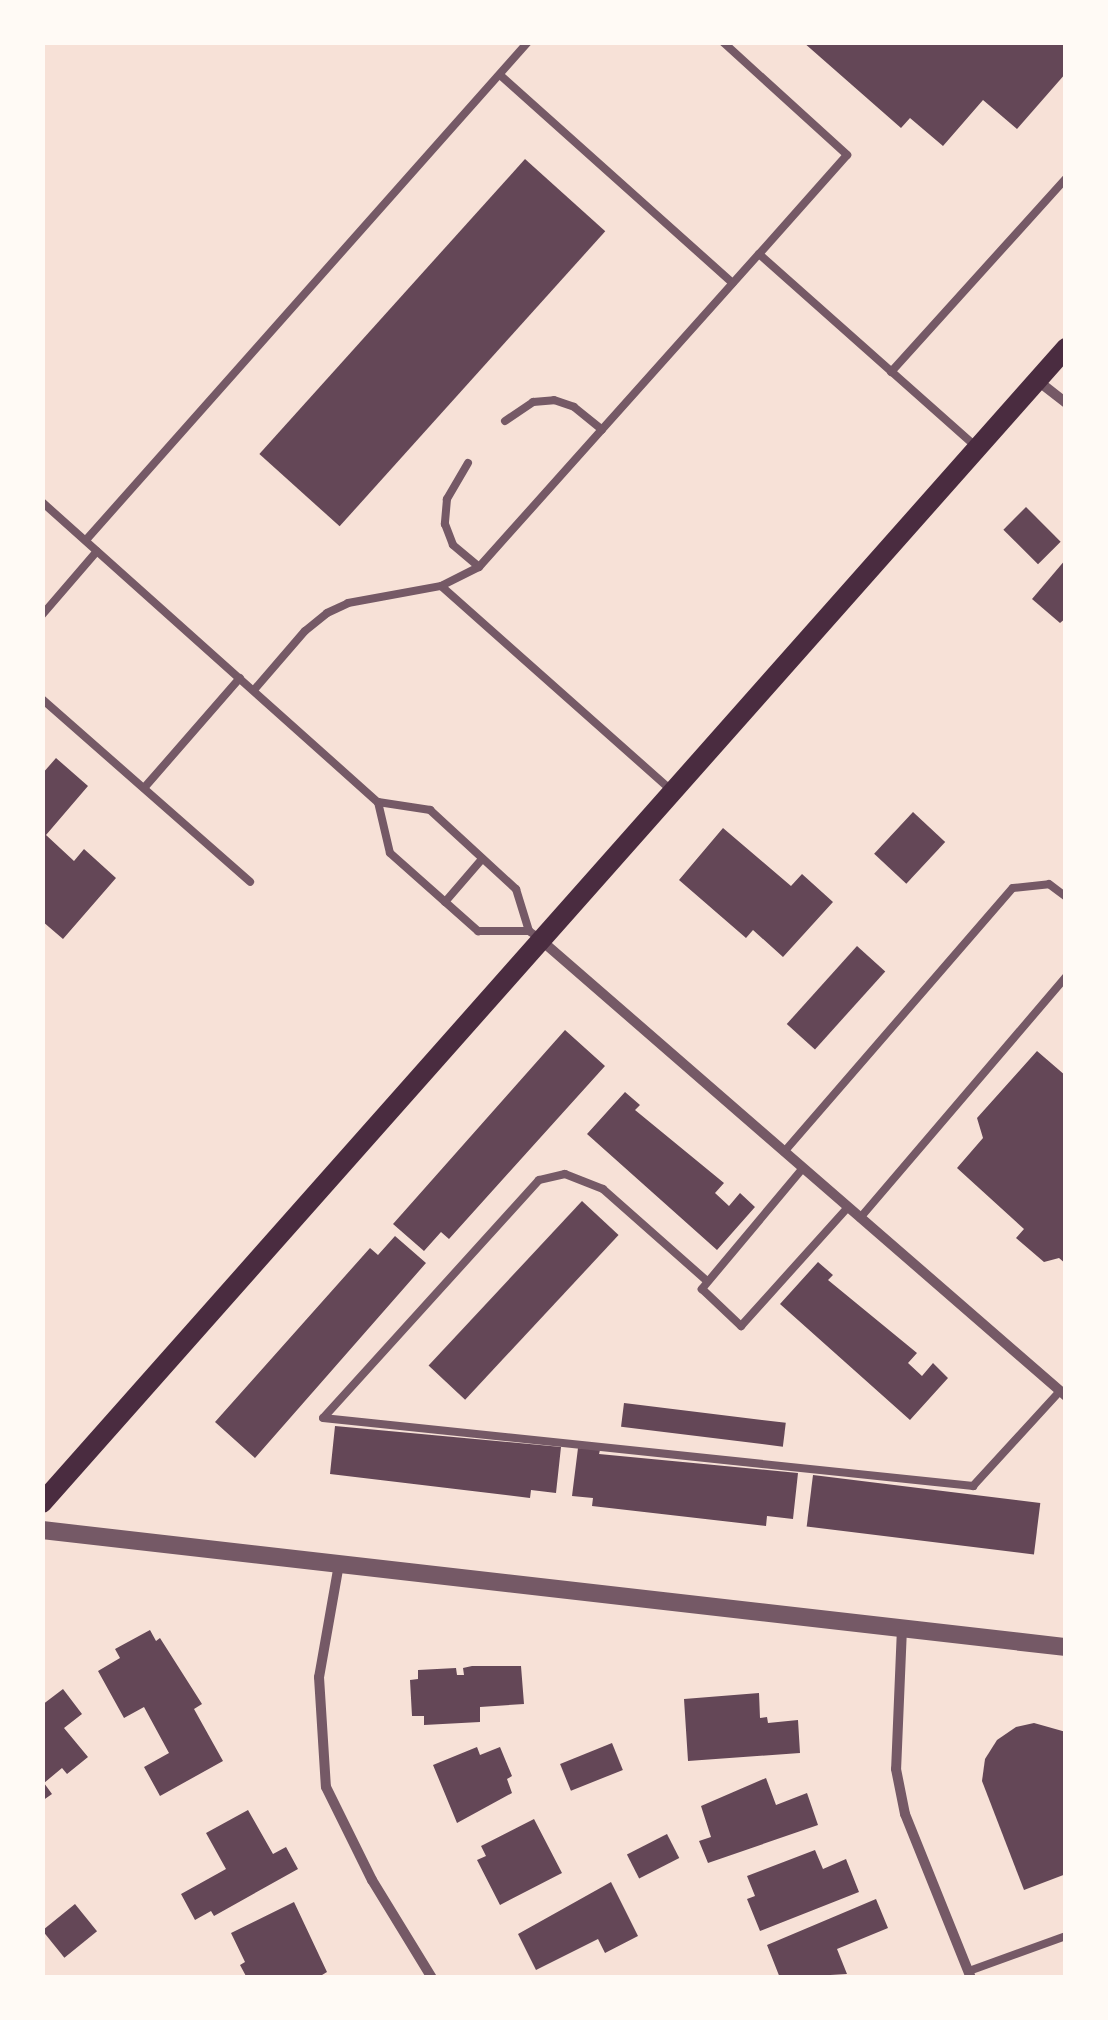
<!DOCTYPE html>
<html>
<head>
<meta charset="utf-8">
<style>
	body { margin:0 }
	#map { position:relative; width:1108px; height:2020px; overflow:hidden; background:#f7e1d7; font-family:"Titillium Web",sans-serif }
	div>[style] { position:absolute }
	.building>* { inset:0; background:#644757; transform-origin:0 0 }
	.service>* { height:8px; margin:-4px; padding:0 4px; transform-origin:4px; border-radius:4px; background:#755966 }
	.minor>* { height:10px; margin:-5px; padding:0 5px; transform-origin:5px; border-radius:5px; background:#755966 }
	.tertiary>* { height:18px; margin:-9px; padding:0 9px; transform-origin:9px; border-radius:9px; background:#755966 }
	.secondary>* { height:20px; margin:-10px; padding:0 10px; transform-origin:10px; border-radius:10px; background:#4a2c40 }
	span { translate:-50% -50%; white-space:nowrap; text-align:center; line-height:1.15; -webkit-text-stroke:9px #fffaf5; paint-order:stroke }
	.frame { position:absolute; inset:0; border:45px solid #fffaf5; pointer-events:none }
</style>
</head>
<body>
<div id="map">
	<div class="building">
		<div style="clip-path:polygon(803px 42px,1066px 42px,1066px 73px,1017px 129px,983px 100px,943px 146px,910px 118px,901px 128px)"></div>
		<div style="left:525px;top:159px;width:108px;height:397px;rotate:42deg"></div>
		<div style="left:1026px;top:507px;width:49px;height:32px;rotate:45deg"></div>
		<div style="clip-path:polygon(1066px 559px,1066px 618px,1060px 623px,1032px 599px)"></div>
		<div style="clip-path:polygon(56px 758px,88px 786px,46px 835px,74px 861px,84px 849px,116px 878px,63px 939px,42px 921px,42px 774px)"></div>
		<div style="left:913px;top:812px;width:44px;height:57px;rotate:43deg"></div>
		<div style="clip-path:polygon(723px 828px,791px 886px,802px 874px,833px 902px,783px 957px,753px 930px,746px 938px,679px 880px)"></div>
		<div style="left:857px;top:946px;width:38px;height:105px;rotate:42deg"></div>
		<div style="clip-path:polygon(565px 1030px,605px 1066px,449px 1239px,441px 1232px,424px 1251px,393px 1224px)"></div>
		<div style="clip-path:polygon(1037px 1051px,1066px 1076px,1066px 1264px,1059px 1258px,1044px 1262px,1016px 1238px,1024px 1229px,957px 1168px,983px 1138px,977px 1118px)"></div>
		<div style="clip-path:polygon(625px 1092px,640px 1105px,635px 1110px,724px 1183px,715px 1193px,729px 1206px,740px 1193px,755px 1207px,717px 1250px,587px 1134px)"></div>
		<div style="left:582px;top:1201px;width:50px;height:225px;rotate:43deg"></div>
		<div style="clip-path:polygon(395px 1236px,426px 1263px,255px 1458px,215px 1422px,370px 1248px,378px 1255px)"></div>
		<div style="clip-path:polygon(818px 1262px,833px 1275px,828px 1280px,917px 1353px,908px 1363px,922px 1376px,933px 1363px,948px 1378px,910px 1420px,780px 1304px)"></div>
		<div style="left:624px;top:1403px;width:163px;height:24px;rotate:7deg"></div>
		<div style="clip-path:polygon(335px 1426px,561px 1447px,556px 1493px,531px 1490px,530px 1498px,330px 1474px)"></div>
		<div style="clip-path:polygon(578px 1448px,600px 1450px,599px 1454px,798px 1473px,793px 1519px,767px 1516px,766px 1526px,592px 1506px,593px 1498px,572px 1496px)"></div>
		<div style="left:813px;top:1475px;width:229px;height:52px;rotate:7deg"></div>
		<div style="clip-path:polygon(150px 1630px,156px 1641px,160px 1638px,202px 1704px,194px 1709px,223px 1761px,160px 1796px,144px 1767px,169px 1753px,144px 1707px,124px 1718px,98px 1671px,120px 1658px,115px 1649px)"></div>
		<div style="clip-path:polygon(472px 1666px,521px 1666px,524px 1704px,480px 1707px,480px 1722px,424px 1725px,424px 1716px,412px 1716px,410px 1680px,418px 1679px,418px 1670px,456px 1668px,457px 1675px,464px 1675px,463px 1668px)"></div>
		<div style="clip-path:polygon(63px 1689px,82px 1714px,64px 1728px,88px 1757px,67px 1774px,62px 1768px,44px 1783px,52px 1794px,42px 1801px,42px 1705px)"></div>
		<div style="clip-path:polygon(759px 1693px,760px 1718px,767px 1717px,768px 1723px,798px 1720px,800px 1753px,688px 1761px,684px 1699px)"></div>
		<div style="clip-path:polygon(1034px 1723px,1066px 1732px,1066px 1874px,1024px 1890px,982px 1781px,985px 1759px,997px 1740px,1016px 1727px)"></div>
		<div style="left:612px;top:1743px;width:29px;height:56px;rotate:68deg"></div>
		<div style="clip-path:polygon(477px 1747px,480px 1755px,500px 1747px,512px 1776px,507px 1779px,512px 1793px,457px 1823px,433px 1765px)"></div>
		<div style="clip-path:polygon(766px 1778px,776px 1805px,807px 1793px,818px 1825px,708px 1863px,699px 1841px,711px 1837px,701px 1806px)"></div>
		<div style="clip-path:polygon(248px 1810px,273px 1854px,286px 1847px,298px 1869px,214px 1916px,211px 1911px,195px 1920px,181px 1894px,226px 1869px,206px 1833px)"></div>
		<div style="clip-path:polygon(534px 1819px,562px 1873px,500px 1905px,477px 1860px,486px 1856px,481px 1846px)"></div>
		<div style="left:667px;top:1834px;width:27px;height:45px;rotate:63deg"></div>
		<div style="clip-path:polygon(815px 1850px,823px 1869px,846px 1859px,859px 1892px,760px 1931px,747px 1899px,755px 1896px,747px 1876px)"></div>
		<div style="clip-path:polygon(611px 1882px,638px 1936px,605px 1953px,598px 1939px,536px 1970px,518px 1934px)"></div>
		<div style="clip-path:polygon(876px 1899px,888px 1928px,837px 1949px,847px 1974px,780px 1978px,767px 1945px)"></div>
		<div style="clip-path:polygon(294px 1902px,327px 1972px,317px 1978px,247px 1978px,240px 1965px,245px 1962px,231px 1933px)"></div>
		<div style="left:75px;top:1904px;width:35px;height:42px;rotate:51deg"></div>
	</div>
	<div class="service">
		<div style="left:723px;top:42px;width:168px;rotate:42.3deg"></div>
		<div style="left:847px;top:155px;width:132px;rotate:131.6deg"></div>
		<div style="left:759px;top:254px;width:290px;rotate:41.6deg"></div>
		<div style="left:500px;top:75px;width:312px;rotate:41.8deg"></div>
		<div style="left:891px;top:372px;width:261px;rotate:-47.9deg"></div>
		<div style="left:505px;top:421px;width:34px;rotate:-34deg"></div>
		<div style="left:533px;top:402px;width:21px;rotate:-5deg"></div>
		<div style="left:554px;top:400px;width:21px;rotate:19deg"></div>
		<div style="left:574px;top:407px;width:36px;rotate:39deg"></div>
		<div style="left:468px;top:463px;width:42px;rotate:120.3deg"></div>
		<div style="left:447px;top:499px;width:25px;rotate:95deg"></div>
		<div style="left:445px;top:524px;width:22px;rotate:69deg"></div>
		<div style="left:453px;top:545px;width:34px;rotate:40deg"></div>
		<div style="left:42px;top:502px;width:450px;rotate:41.8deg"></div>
		<div style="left:378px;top:802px;width:53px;rotate:8.7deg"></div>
		<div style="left:430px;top:810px;width:117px;rotate:42.6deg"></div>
		<div style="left:516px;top:889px;width:44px;rotate:72.8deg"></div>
		<div style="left:529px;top:931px;width:12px;rotate:35deg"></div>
		<div style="left:86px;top:540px;width:666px;rotate:-48.41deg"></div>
		<div style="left:42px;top:615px;width:84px;rotate:-49.3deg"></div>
		<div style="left:254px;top:690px;width:78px;rotate:-49.2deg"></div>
		<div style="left:305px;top:631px;width:28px;rotate:-39deg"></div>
		<div style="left:327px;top:613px;width:23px;rotate:-25deg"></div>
		<div style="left:348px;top:603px;width:95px;rotate:-10.4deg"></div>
		<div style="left:42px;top:699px;width:277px;rotate:41.3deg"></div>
		<div style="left:144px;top:788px;width:146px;rotate:-48.9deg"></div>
		<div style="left:671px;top:790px;width:307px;rotate:-138.4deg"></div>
		<div style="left:441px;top:586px;width:42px;rotate:-26.6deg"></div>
		<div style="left:479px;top:567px;width:420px;rotate:-48.2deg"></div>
		<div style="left:378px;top:802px;width:52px;rotate:76.8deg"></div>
		<div style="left:390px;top:853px;width:118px;rotate:41.6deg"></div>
		<div style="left:478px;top:931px;width:51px"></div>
		<div style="left:445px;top:902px;width:57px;rotate:-49.3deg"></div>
		<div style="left:784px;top:1152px;width:349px;rotate:-49.1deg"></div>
		<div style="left:1013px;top:888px;width:36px;rotate:-6deg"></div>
		<div style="left:1049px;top:884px;width:21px;rotate:37deg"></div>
		<div style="left:803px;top:1168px;width:158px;rotate:129.9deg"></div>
		<div style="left:702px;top:1289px;width:54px;rotate:43.5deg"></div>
		<div style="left:741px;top:1326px;width:160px;rotate:-48deg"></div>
		<div style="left:860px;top:1218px;width:317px;rotate:-49.5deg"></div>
		<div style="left:707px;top:1281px;width:139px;rotate:-138.5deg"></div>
		<div style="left:603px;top:1189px;width:41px;rotate:-158.5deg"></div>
		<div style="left:565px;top:1174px;width:27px;rotate:167deg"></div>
		<div style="left:539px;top:1180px;width:321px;rotate:132.2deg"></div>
		<div style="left:323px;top:1418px;width:654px;rotate:5.97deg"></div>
		<div style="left:973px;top:1486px;width:129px;rotate:-47.5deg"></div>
		<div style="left:969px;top:1971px;width:103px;rotate:-19.8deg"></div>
	</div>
	<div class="minor">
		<div style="left:1038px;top:381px;width:36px;rotate:38deg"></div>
		<div style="left:542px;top:941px;width:694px;rotate:40.97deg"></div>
		<div style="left:339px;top:1564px;width:115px;rotate:100deg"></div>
		<div style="left:319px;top:1677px;width:110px;rotate:86.4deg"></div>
		<div style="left:326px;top:1787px;width:104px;rotate:63.7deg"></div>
		<div style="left:372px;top:1880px;width:115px;rotate:58.5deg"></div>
		<div style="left:902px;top:1628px;width:141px;rotate:92.4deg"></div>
		<div style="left:896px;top:1769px;width:46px;rotate:78.7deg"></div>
		<div style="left:905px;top:1814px;width:177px;rotate:68.1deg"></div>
	</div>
	<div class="tertiary">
		<div style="left:42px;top:1530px;width:1031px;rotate:6.52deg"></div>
	</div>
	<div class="secondary">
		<div style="left:42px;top:1503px;width:1544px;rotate:-48.44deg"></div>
	</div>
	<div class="frame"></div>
</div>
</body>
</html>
